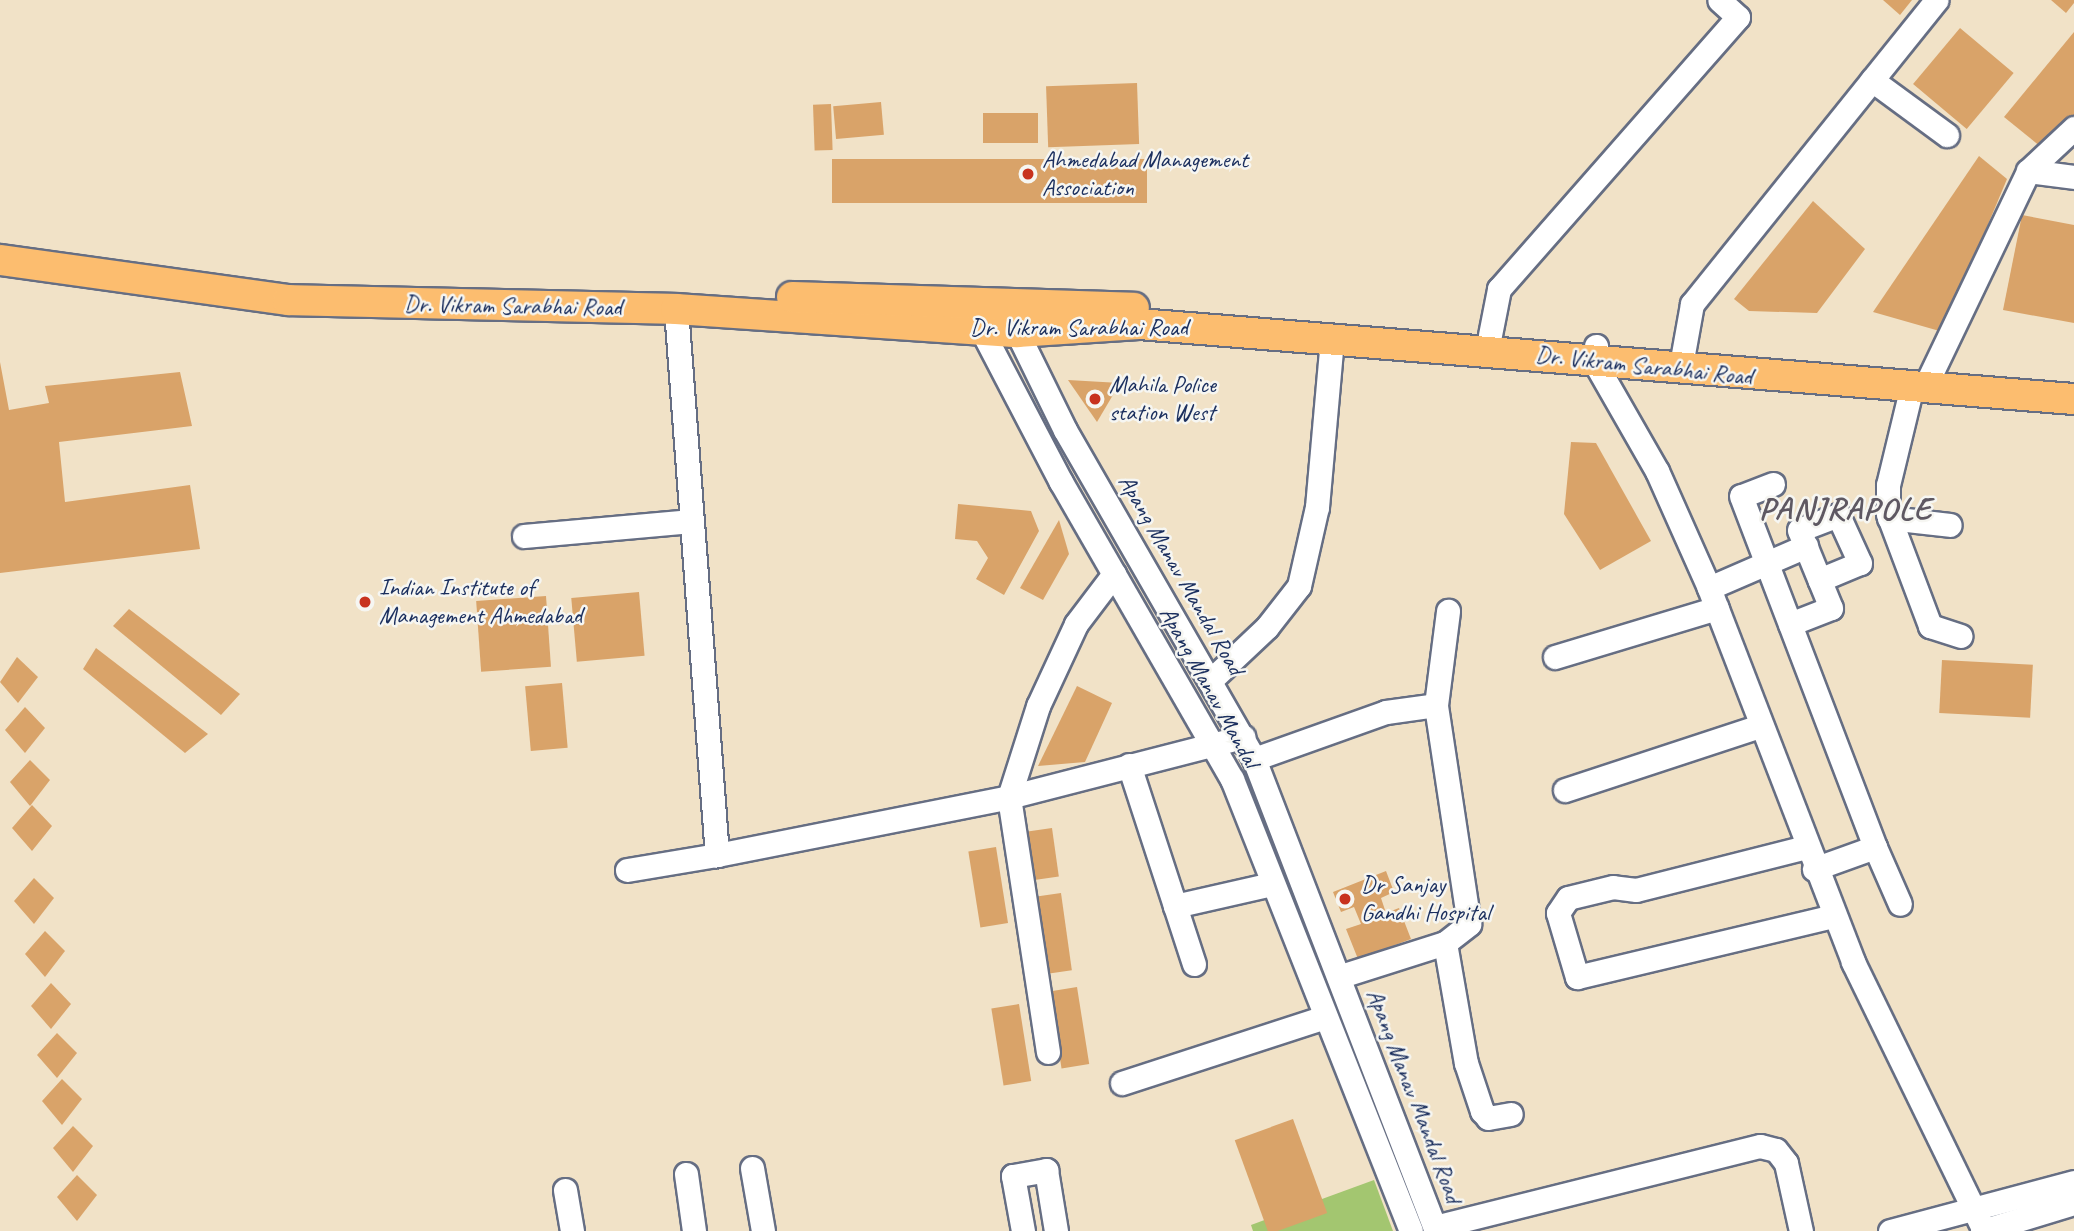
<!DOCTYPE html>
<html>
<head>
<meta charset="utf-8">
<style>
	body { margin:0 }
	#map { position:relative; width:2074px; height:1231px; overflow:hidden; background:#f1e2c7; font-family:Caveat,sans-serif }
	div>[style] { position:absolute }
	.green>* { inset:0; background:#a3c670 }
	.building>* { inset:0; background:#d9a369; transform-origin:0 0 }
	.roads { filter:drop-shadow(2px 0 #666e83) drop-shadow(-2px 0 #666e83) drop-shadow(0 2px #666e83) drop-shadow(0 -2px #666e83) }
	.minor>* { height:23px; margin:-11.5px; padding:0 11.5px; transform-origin:11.5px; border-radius:11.5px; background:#fff }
	.major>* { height:30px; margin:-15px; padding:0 15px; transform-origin:15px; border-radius:15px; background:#fcbd6f }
	.dots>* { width:19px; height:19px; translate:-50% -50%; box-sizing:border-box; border:4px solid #f6f6f2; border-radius:50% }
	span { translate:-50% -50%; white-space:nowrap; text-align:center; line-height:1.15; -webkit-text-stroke:5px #f6f6f2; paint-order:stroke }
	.poi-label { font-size:24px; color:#1b2f5e }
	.left { translate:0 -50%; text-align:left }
	.street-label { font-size:24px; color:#1b2f5e }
	.district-label { font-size:32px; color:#5e5862; font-weight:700; letter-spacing:2px }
</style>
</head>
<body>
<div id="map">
	<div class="green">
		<div style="clip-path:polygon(1374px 1180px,1393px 1231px,1253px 1231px,1251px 1225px)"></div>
	</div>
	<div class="building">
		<div style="clip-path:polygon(1883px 0,1912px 0,1900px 15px)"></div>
		<div style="clip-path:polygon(2051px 0,2074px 0,2074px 3px,2066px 13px)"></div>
		<div style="left:1960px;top:28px;width:70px;height:73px;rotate:40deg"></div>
		<div style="clip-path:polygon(2074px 32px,2074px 117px,2046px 151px,2004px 117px)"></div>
		<div style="left:1137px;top:83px;width:61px;height:91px;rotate:88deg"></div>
		<div style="left:881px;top:102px;width:33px;height:48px;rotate:85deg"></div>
		<div style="left:831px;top:104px;width:46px;height:18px;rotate:88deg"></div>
		<div style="left:983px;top:113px;width:55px;height:30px"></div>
		<div style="clip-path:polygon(1979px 156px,2007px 179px,1943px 332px,1873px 312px)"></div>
		<div style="left:1147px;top:159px;width:44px;height:315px;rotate:90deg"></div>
		<div style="clip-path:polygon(1813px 201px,1865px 249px,1817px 313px,1749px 311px,1734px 299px)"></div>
		<div style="clip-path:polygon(2022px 215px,2074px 225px,2074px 323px,2003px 310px)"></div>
		<div style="clip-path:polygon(0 362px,9px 410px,49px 403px,45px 386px,180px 372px,192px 426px,59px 442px,65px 502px,190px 485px,200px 549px,0 573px)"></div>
		<div style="clip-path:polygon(1068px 380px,1120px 383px,1097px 422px)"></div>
		<div style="clip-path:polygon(1571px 442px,1596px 443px,1651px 541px,1600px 570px,1564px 514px)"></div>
		<div style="clip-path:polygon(958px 504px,1031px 511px,1039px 531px,1004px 595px,976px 579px,988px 558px,977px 541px,955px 539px)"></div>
		<div style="clip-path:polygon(1059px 520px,1069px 554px,1043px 600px,1020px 588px)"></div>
		<div style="left:639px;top:592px;width:64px;height:68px;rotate:85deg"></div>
		<div style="left:546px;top:596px;width:71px;height:70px;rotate:86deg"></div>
		<div style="clip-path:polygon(129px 609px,240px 694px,221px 715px,113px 626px)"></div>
		<div style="clip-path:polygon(96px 648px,208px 734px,185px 753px,83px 669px)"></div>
		<div style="clip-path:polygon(17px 657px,38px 677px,18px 703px,0 682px)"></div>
		<div style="left:1942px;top:660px;width:91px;height:53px;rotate:3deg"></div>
		<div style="left:562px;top:683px;width:65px;height:37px;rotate:85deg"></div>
		<div style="clip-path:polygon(1077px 686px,1112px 703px,1085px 762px,1038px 766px)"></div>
		<div style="clip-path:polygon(25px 707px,45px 728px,25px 753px,5px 730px)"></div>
		<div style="clip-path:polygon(30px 760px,50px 780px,30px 806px,10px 782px)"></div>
		<div style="clip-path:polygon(32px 805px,52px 826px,32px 851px,12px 828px)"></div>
		<div style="left:1052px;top:828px;width:49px;height:28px;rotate:82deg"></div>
		<div style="left:996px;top:847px;width:77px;height:28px;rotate:81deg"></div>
		<div style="clip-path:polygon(1386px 871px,1394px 892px,1381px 898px,1386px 913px,1399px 908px,1411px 939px,1358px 959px,1346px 929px,1361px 924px,1354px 907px,1341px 912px,1333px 892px)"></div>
		<div style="clip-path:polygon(34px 878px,54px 898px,34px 924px,14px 901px)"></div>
		<div style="left:1061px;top:893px;width:78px;height:28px;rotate:82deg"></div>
		<div style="clip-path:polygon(45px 931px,65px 951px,45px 977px,25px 954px)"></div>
		<div style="clip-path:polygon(51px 983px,71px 1004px,51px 1029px,31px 1006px)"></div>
		<div style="left:1077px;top:987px;width:78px;height:28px;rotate:81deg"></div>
		<div style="left:1019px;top:1004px;width:78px;height:28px;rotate:81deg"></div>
		<div style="clip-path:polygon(57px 1033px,77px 1053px,57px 1078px,37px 1055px)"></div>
		<div style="clip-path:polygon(62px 1079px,82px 1099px,62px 1125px,42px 1101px)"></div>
		<div style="left:1293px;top:1119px;width:100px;height:62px;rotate:70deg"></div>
		<div style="clip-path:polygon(73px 1126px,93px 1146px,73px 1172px,53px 1148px)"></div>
		<div style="clip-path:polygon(77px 1175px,97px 1195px,77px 1221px,57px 1197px)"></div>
	</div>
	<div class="roads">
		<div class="minor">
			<div style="left:1872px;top:80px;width:93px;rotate:36.3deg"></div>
			<div style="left:2028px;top:171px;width:46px;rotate:7.4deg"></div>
			<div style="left:676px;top:309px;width:548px;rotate:85.71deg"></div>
			<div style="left:717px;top:855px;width:298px;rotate:-11.2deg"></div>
			<div style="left:1009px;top:797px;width:242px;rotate:-14.4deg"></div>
			<div style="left:982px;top:316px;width:13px;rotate:94deg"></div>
			<div style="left:981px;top:329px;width:173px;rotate:62.4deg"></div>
			<div style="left:1061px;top:482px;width:343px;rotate:60.1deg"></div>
			<div style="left:1232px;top:779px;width:486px;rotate:68.4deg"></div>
			<div style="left:1018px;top:319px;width:13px;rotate:94deg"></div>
			<div style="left:1017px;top:332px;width:109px;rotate:63.9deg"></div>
			<div style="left:1065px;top:430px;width:379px;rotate:60.1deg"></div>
			<div style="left:1254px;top:759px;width:506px;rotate:68.91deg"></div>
			<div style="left:1490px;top:335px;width:47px;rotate:-78.9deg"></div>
			<div style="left:1499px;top:289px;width:362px;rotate:-48.7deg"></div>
			<div style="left:1738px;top:17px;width:25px;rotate:-138deg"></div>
			<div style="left:1596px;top:346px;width:15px;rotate:98deg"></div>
			<div style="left:1594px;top:361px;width:127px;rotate:60.2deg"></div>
			<div style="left:1657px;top:471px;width:128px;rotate:66deg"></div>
			<div style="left:1709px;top:588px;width:401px;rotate:68.9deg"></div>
			<div style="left:1853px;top:962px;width:299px;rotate:64deg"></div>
			<div style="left:1683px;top:354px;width:51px;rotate:-79.8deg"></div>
			<div style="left:1692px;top:304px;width:390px;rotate:-51.2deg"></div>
			<div style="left:1930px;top:376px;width:227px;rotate:-64.4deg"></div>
			<div style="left:2028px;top:171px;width:63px;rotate:-43.1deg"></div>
			<div style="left:1911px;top:390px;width:98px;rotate:103.6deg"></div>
			<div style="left:1888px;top:485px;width:29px;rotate:90deg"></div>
			<div style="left:1888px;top:514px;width:120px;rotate:69.4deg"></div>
			<div style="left:1930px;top:626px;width:32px;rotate:18deg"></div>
			<div style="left:1773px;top:484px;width:34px;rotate:159deg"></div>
			<div style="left:1741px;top:496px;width:376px;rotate:69.1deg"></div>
			<div style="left:1875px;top:847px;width:65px;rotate:160.2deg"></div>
			<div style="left:1889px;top:518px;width:61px;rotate:6.5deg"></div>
			<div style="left:524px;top:536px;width:168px;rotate:-5.1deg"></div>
			<div style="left:1709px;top:588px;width:106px;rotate:-23.4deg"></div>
			<div style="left:1790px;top:624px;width:44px;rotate:-21.3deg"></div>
			<div style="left:1831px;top:608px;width:84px;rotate:-112.3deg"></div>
			<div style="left:1799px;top:530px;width:42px;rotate:-21deg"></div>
			<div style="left:1838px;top:515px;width:53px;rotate:65.4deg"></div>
			<div style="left:1860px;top:563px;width:44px;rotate:157.5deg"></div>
			<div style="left:1555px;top:657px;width:169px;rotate:-16.8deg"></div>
			<div style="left:1212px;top:679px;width:76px;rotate:-43.4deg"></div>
			<div style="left:1267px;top:627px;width:52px;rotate:-52deg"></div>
			<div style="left:1299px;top:586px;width:81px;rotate:-77.2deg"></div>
			<div style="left:1317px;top:507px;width:170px;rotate:-84.9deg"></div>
			<div style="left:1254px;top:759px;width:140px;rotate:-19.6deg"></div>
			<div style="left:1386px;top:712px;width:50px;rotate:-8deg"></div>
			<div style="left:1129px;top:765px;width:148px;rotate:71.9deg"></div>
			<div style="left:1565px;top:790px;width:202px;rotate:-18.2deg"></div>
			<div style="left:1806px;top:847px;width:175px;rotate:165.8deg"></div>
			<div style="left:1636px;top:890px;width:23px;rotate:-173deg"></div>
			<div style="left:1613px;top:887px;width:46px;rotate:166.3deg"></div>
			<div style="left:1568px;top:898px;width:18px;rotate:124deg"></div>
			<div style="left:1558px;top:913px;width:67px;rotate:73.5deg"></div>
			<div style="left:1577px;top:977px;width:264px;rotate:-13.4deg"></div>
			<div style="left:1875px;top:847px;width:62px;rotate:66.3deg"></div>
			<div style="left:627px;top:870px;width:91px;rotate:-9.5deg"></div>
			<div style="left:1445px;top:943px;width:31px;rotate:-38deg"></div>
			<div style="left:1469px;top:924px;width:221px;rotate:-98.6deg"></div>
			<div style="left:1436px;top:705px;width:95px;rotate:-82.7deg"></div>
			<div style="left:1194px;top:964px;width:61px;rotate:-108.1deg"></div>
			<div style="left:1175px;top:906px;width:99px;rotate:-12.8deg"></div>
			<div style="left:1341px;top:976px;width:109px;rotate:-17.6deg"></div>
			<div style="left:1445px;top:943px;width:122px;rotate:80.1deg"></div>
			<div style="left:1466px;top:1063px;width:51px;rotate:71.6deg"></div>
			<div style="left:1482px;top:1111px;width:9px;rotate:49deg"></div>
			<div style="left:1488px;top:1118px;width:23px;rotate:-10deg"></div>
			<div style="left:1048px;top:1052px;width:258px;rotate:-98.7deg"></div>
			<div style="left:1009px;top:797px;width:96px;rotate:-72.3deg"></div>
			<div style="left:1038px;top:706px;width:90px;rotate:-65.1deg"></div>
			<div style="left:1076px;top:624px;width:63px;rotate:-52.8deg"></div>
			<div style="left:1122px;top:1083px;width:210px;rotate:-18deg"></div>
			<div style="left:752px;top:1168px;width:64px;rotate:80.1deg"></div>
			<div style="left:686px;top:1174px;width:58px;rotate:82deg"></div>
			<div style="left:565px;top:1190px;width:42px;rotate:80.3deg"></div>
			<div style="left:1435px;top:1227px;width:335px;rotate:-14deg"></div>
			<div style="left:1760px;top:1146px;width:16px;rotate:14deg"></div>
			<div style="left:1776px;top:1150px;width:16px;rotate:52deg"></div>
			<div style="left:1786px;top:1163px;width:70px;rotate:77.6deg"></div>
			<div style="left:1023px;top:1231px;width:56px;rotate:-100.3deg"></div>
			<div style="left:1013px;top:1176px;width:34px;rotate:-10deg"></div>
			<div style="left:1046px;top:1170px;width:62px;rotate:80.7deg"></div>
			<div style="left:1890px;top:1231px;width:190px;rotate:-14.9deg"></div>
			<div style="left:1982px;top:1231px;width:96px;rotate:-16.9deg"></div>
		</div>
		<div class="major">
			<div style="left:0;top:260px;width:291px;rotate:7.9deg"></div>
			<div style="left:288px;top:300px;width:388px;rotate:1.3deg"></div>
			<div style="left:676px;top:309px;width:342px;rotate:3.9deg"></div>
			<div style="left:1017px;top:332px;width:122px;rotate:-3.8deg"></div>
			<div style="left:1139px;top:324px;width:938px;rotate:4.59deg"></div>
			<div style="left:792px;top:297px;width:342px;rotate:1.8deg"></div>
		</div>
	</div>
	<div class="dots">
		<div style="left:1028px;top:174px;background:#c8321e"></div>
		<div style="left:1095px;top:399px;background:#c8321e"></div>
		<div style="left:365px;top:602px;background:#c8321e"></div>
		<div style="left:1345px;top:899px;background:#c8321e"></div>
	</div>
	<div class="poi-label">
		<span class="left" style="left:1042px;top:174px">Ahmedabad Management<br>Association</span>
		<span class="left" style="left:1109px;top:399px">Mahila Police<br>station West</span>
		<span class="left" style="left:379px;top:602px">Indian Institute of<br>Management Ahmedabad</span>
		<span class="left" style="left:1361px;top:899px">Dr Sanjay<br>Gandhi Hospital</span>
	</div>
	<div class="street-label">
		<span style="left:513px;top:306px;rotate:1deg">Dr. Vikram Sarabhai Road</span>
		<span style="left:1079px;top:328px">Dr. Vikram Sarabhai Road</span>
		<span style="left:1644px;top:366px;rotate:6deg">Dr. Vikram Sarabhai Road</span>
		<span style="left:1181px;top:575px;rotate:60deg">Apang Manav Mandal Road</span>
		<span style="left:1209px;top:687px;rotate:61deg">Apang Manav Mandal</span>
		<span style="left:1414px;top:1096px;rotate:69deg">Apang Manav Mandal Road</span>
	</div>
	<div class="district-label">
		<span style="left:1846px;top:509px">PANJRAPOLE</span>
	</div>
</div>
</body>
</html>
